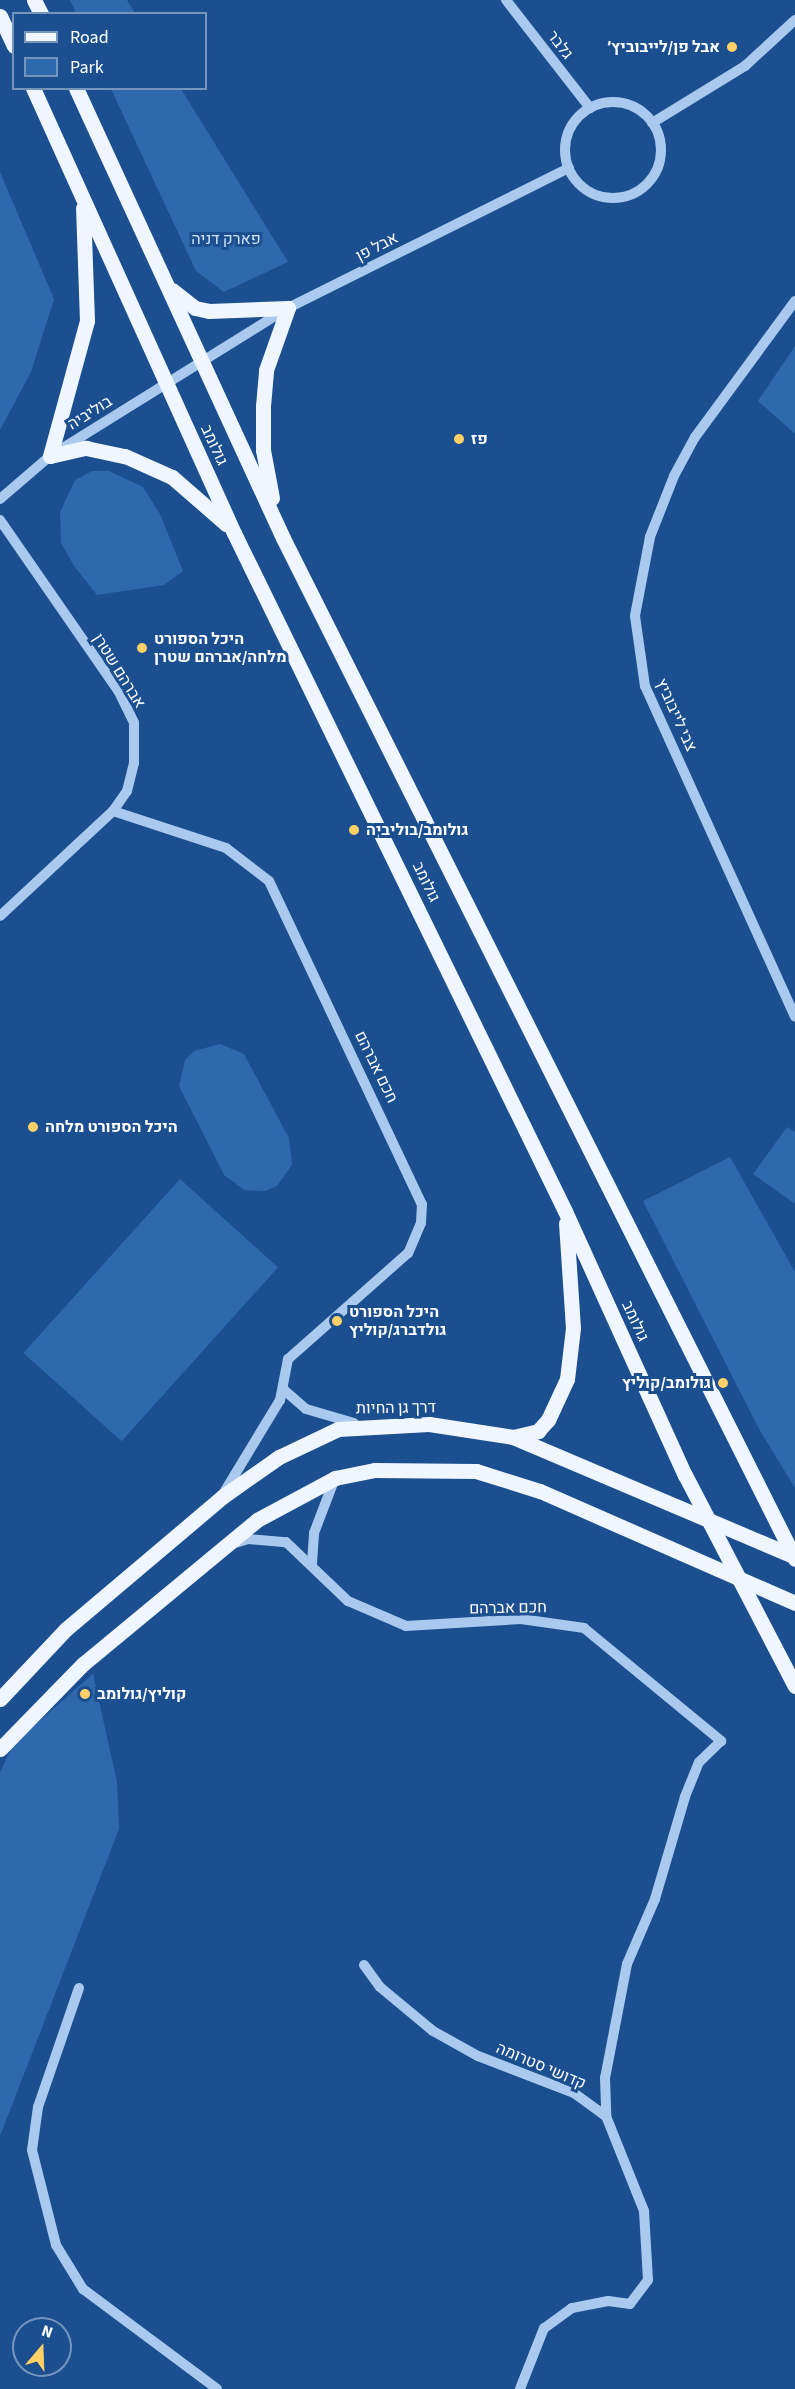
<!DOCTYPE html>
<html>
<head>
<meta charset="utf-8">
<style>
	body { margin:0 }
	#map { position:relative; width:795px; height:2389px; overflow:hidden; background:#1b4f8f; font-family:"Source Sans 3",Heebo,sans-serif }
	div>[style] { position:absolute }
	.green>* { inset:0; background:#2e69ad; transform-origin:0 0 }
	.minor>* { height:10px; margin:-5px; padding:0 5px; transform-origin:5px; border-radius:5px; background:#a9c9ee }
	.minor>.ring { margin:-5px; padding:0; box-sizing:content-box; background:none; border:10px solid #a9c9ee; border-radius:50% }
	.major>* { height:15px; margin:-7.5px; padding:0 7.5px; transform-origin:7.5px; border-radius:7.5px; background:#f0f6ff }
	.dots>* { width:16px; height:16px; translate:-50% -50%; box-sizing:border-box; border:3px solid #1b4f8f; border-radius:50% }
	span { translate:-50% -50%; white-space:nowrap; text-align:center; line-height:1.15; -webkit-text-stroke:6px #1b4f8f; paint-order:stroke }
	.street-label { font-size:16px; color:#fff }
	.poi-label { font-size:16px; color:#fff; font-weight:700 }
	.right { translate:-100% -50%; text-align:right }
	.left { translate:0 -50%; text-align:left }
	.park-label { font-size:16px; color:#cfe3fa }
	.legend { position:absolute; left:12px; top:12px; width:195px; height:78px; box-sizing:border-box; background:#1b4f8f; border:2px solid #7695bc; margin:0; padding:8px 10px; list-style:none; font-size:18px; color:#fff }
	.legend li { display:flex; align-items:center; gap:12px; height:30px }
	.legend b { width:30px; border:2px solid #7695bc }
	.north { position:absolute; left:12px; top:2317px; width:60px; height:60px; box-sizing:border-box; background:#1b4f8f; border:2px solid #7695bc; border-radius:50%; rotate:19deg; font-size:16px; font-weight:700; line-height:24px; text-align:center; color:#fff }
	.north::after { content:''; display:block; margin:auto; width:21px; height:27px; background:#ffd166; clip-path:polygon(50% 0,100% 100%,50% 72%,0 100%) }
</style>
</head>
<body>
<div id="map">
	<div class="green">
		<div style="clip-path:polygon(70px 0,127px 0,135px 13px,76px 13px)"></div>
		<div style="clip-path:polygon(111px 89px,181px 89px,288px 262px,224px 292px,196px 271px)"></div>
		<div style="clip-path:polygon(0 172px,54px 299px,31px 372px,0 430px)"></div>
		<div style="clip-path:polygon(795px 346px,795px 434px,758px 401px)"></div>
		<div style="clip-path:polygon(92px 471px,109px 471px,143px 487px,160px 514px,183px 571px,164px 585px,97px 595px,74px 566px,61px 543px,60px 512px,75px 480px)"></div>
		<div style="clip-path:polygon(220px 1044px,244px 1054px,289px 1138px,292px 1165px,277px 1186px,265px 1191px,244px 1190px,224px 1175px,179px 1086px,185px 1060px,194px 1051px)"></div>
		<div style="clip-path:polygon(787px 1127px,795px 1132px,795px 1204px,753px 1174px)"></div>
		<div style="clip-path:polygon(730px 1157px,795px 1272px,795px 1488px,759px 1429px,643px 1201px)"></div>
		<div style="left:180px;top:1179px;width:132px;height:234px;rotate:42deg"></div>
		<div style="clip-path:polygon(93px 1674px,117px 1782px,119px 1829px,0 2136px,0 1772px,14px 1743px)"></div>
	</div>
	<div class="minor">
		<div style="left:506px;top:0;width:137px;rotate:52.1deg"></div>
		<div class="ring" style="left:565px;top:102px;width:86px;height:86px"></div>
		<div style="left:652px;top:123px;width:109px;rotate:-31.5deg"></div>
		<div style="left:745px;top:66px;width:68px;rotate:-42.6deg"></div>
		<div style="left:795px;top:301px;width:169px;rotate:126.3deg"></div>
		<div style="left:695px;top:437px;width:44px;rotate:118.3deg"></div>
		<div style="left:674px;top:476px;width:66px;rotate:111.5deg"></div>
		<div style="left:650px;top:537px;width:80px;rotate:100.8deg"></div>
		<div style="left:635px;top:616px;width:71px;rotate:81.9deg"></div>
		<div style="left:645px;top:686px;width:363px;rotate:65.6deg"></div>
		<div style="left:0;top:499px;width:66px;rotate:-40.7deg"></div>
		<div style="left:50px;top:456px;width:280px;rotate:-31.9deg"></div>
		<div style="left:288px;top:308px;width:314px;rotate:-26.5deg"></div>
		<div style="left:0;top:520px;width:209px;rotate:55.3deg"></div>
		<div style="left:119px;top:692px;width:34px;rotate:64deg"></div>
		<div style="left:134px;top:723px;width:40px;rotate:90deg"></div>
		<div style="left:134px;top:763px;width:29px;rotate:104deg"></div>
		<div style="left:127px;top:791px;width:24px;rotate:125deg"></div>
		<div style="left:113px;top:811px;width:154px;rotate:137.1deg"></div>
		<div style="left:113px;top:811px;width:119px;rotate:18.1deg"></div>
		<div style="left:226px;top:848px;width:54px;rotate:37.5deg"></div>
		<div style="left:269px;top:881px;width:357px;rotate:64.7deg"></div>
		<div style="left:422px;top:1204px;width:19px;rotate:93deg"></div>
		<div style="left:421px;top:1223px;width:33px;rotate:113deg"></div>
		<div style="left:408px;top:1253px;width:160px;rotate:138.5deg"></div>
		<div style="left:288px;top:1359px;width:42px;rotate:101deg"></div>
		<div style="left:280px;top:1400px;width:110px;rotate:121.2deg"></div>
		<div style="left:283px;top:1389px;width:30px;rotate:41deg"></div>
		<div style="left:306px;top:1409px;width:50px;rotate:16.3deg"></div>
		<div style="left:232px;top:1544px;width:17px;rotate:-17deg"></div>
		<div style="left:248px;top:1539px;width:38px;rotate:5deg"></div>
		<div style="left:286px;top:1542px;width:86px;rotate:43.6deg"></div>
		<div style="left:348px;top:1601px;width:63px;rotate:23.3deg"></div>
		<div style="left:406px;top:1626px;width:115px;rotate:-3.5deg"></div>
		<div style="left:521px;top:1619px;width:64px;rotate:8.1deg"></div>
		<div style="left:584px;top:1628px;width:178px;rotate:39.5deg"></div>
		<div style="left:721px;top:1741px;width:30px;rotate:136deg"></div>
		<div style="left:699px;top:1762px;width:38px;rotate:112deg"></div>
		<div style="left:685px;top:1797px;width:106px;rotate:106.4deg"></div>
		<div style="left:655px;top:1899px;width:71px;rotate:113.3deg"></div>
		<div style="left:627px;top:1964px;width:116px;rotate:100.9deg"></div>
		<div style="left:605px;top:2078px;width:38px;rotate:88deg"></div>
		<div style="left:312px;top:1563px;width:30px;rotate:-86deg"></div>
		<div style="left:314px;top:1533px;width:59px;rotate:-69.1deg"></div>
		<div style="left:364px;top:1965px;width:27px;rotate:54deg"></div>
		<div style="left:380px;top:1987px;width:69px;rotate:39.7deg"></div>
		<div style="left:433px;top:2031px;width:51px;rotate:29.1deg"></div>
		<div style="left:478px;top:2056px;width:103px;rotate:21.1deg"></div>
		<div style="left:574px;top:2093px;width:39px;rotate:36deg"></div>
		<div style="left:606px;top:2116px;width:102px;rotate:68.2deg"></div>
		<div style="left:644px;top:2211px;width:69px;rotate:86.7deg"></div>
		<div style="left:648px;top:2280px;width:30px;rotate:127deg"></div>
		<div style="left:630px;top:2304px;width:22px;rotate:-172deg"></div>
		<div style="left:608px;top:2301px;width:37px;rotate:169deg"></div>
		<div style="left:572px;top:2308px;width:34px;rotate:144deg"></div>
		<div style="left:544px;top:2328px;width:66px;rotate:111.5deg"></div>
		<div style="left:79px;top:1988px;width:126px;rotate:109deg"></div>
		<div style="left:38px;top:2107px;width:43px;rotate:97.9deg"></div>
		<div style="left:32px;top:2150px;width:98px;rotate:75.8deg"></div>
		<div style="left:56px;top:2245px;width:52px;rotate:58.5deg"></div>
		<div style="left:83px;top:2289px;width:167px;rotate:36.7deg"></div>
	</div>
	<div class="major">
		<div style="left:34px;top:0;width:16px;rotate:63deg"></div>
		<div style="left:0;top:16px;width:33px;rotate:65deg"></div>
		<div style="left:33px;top:88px;width:488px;rotate:65.7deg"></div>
		<div style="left:234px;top:533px;width:754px;rotate:63.98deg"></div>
		<div style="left:565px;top:1211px;width:290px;rotate:65.6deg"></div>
		<div style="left:685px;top:1475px;width:238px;rotate:62.5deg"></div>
		<div style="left:76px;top:88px;width:495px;rotate:65.3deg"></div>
		<div style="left:283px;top:538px;width:1142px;rotate:63.37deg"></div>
		<div style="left:172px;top:290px;width:29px;rotate:38deg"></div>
		<div style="left:195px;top:308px;width:14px;rotate:12deg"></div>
		<div style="left:209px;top:311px;width:79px;rotate:-2.2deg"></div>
		<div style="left:50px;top:456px;width:140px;rotate:-74.7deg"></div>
		<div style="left:87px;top:321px;width:113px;rotate:-92deg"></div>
		<div style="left:50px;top:456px;width:37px;rotate:-13deg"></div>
		<div style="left:86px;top:448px;width:40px;rotate:12deg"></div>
		<div style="left:125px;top:456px;width:51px;rotate:24.1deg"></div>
		<div style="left:172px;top:477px;width:72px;rotate:41deg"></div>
		<div style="left:272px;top:498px;width:49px;rotate:-100.6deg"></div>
		<div style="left:263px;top:450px;width:44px;rotate:-90deg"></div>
		<div style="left:263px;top:406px;width:36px;rotate:-85deg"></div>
		<div style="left:266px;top:370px;width:66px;rotate:-70.5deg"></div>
		<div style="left:513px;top:1437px;width:26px;rotate:-13deg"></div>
		<div style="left:538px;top:1431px;width:15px;rotate:-48deg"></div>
		<div style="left:548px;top:1420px;width:45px;rotate:-65.1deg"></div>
		<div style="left:567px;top:1379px;width:51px;rotate:-83.3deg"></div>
		<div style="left:573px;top:1328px;width:105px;rotate:-93.8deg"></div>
		<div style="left:0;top:1699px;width:96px;rotate:-46.7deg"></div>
		<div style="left:66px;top:1629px;width:204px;rotate:-40.2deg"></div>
		<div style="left:222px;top:1497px;width:70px;rotate:-35.1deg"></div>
		<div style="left:279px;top:1457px;width:65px;rotate:-25.4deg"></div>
		<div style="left:338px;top:1429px;width:91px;rotate:-3.1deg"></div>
		<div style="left:429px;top:1424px;width:85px;rotate:8.8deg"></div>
		<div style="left:513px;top:1437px;width:304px;rotate:23deg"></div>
		<div style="left:0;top:1749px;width:119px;rotate:-45.7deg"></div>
		<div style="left:83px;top:1664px;width:226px;rotate:-39.6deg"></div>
		<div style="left:257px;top:1520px;width:89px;rotate:-28.3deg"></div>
		<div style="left:335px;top:1478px;width:41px;rotate:-11.3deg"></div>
		<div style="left:375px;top:1470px;width:101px;rotate:0.6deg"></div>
		<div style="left:476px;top:1471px;width:67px;rotate:17.4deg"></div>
		<div style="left:540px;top:1491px;width:279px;rotate:23.7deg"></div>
	</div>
	<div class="dots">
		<div style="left:732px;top:47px;background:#ffd166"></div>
		<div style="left:459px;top:439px;background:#ffd166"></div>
		<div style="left:142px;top:648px;background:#ffd166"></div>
		<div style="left:354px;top:830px;background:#ffd166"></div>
		<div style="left:33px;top:1127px;background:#ffd166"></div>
		<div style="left:337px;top:1321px;background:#ffd166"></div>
		<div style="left:723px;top:1383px;background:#ffd166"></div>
		<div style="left:85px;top:1694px;background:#ffd166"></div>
	</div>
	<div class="street-label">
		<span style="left:560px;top:45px;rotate:52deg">גלבר</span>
		<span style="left:377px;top:247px;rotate:-27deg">אבל פן</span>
		<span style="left:90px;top:413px;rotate:-32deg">בוליביה</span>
		<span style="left:214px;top:445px;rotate:65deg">גולומב</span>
		<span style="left:119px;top:671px;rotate:58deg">אברהם שטרן</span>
		<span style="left:676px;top:715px;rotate:66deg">צבי לייבוביץ</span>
		<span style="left:426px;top:882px;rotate:64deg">גולומב</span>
		<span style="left:376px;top:1067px;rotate:64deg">חכם אברהם</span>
		<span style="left:635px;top:1321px;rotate:65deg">גולומב</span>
		<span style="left:396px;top:1408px;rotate:-1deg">דרך גן החיות</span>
		<span style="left:508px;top:1608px;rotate:-1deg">חכם אברהם</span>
		<span style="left:541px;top:2066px;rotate:23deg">קדושי סטרומה</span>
	</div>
	<div class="poi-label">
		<span class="right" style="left:720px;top:47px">אבל פן/לייבוביץ׳</span>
		<span class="left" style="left:471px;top:439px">פז</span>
		<span class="left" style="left:154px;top:648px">היכל הספורט<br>מלחה/אברהם שטרן</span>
		<span class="left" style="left:366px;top:830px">גולומב/בוליביה</span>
		<span class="left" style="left:45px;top:1127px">היכל הספורט מלחה</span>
		<span class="left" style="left:349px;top:1321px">היכל הספורט<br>גולדברג/קוליץ</span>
		<span class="right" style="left:711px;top:1383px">גולומב/קוליץ</span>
		<span class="left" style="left:97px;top:1694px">קוליץ/גולומב</span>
	</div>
	<div class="park-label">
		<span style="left:226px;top:239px">פארק דניה</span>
	</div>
	<ul class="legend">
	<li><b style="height:8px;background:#f0f6ff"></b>Road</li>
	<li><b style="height:16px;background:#2e69ad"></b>Park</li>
	</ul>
	<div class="north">N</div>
</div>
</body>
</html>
